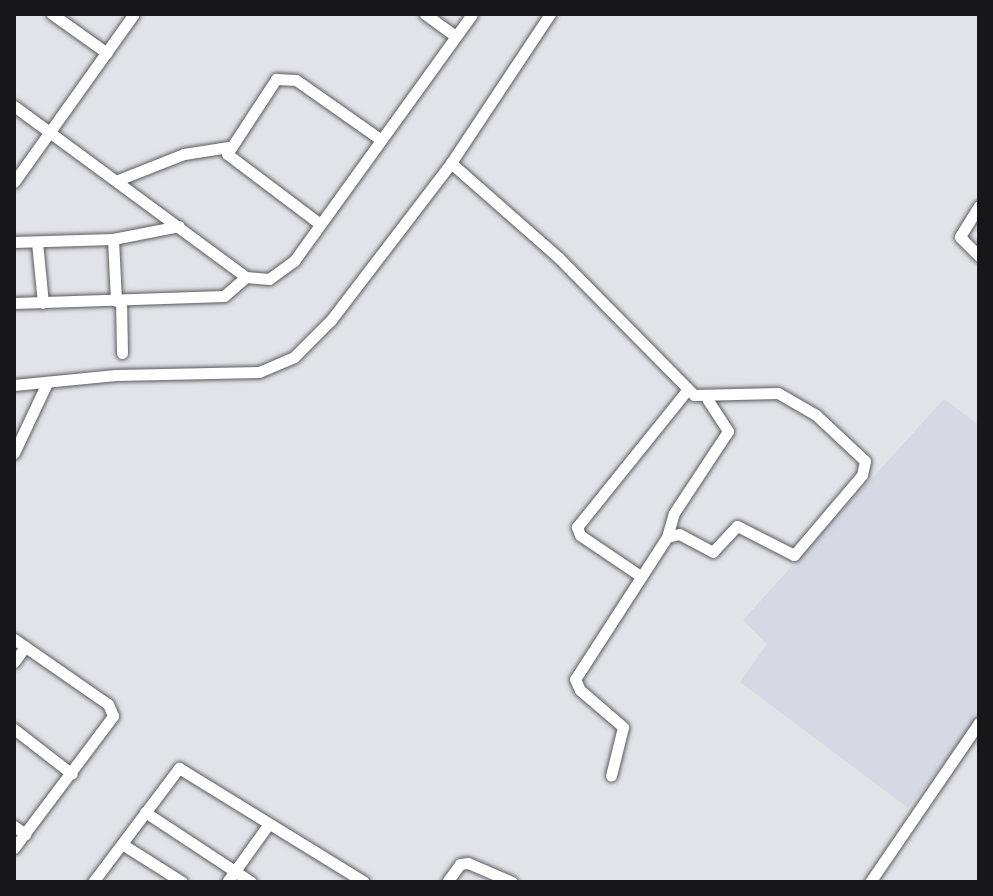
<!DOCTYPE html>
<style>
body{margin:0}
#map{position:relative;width:993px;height:896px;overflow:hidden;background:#e2e3e8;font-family:Quicksand,sans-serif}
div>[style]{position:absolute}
.built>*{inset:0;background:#d6d8e4}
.roads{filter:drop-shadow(0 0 2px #5a5a5e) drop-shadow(0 0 2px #5a5a5e)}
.minor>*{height:11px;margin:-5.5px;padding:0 5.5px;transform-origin:5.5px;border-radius:5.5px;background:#fff}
span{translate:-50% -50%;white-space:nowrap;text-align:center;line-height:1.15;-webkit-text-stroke:6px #f0f0f5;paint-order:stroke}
.frame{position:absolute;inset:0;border:16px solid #171719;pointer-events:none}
</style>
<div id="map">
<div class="built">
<div style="clip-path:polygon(944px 399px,979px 425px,979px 718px,908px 808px,740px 682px,767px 644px,743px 620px)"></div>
</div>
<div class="roads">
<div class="minor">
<div style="left:52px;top:14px;width:67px;rotate:35.3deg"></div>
<div style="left:425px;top:14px;width:37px;rotate:36deg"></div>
<div style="left:14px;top:106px;width:288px;rotate:36.4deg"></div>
<div style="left:246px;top:277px;width:23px;rotate:5deg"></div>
<div style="left:269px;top:279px;width:31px;rotate:-36deg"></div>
<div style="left:294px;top:261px;width:304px;rotate:-54.2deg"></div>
<div style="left:451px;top:163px;width:144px;rotate:41.3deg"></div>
<div style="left:559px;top:258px;width:192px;rotate:45.4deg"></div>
<div style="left:694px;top:395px;width:84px;rotate:-1.4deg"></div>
<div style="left:778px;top:393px;width:44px;rotate:30.1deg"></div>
<div style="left:816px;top:415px;width:67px;rotate:43.2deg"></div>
<div style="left:865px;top:461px;width:14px;rotate:102deg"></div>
<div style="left:862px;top:475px;width:105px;rotate:130.4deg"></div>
<div style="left:794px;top:555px;width:64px;rotate:-153deg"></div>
<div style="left:737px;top:526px;width:35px;rotate:133deg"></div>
<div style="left:713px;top:552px;width:38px;rotate:-152deg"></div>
<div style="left:679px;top:534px;width:12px;rotate:166deg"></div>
<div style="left:667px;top:537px;width:169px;rotate:122.9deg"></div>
<div style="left:575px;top:679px;width:12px;rotate:66deg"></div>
<div style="left:580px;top:690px;width:57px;rotate:40.7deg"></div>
<div style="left:623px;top:727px;width:50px;rotate:103.8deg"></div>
<div style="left:118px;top:180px;width:71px;rotate:-21.5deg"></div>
<div style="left:184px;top:154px;width:45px;rotate:-9deg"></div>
<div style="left:14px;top:182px;width:206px;rotate:-54.5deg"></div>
<div style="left:979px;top:206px;width:36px;rotate:122deg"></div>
<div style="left:960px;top:237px;width:27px;rotate:45deg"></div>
<div style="left:320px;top:224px;width:116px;rotate:-143deg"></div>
<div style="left:227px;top:154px;width:90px;rotate:-56.8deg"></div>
<div style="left:276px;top:79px;width:20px;rotate:3deg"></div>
<div style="left:296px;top:80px;width:103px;rotate:35.1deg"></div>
<div style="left:113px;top:239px;width:62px;rotate:87.2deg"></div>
<div style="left:14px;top:242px;width:99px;rotate:-1.7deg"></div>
<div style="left:113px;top:239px;width:67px;rotate:-11.1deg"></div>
<div style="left:37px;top:242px;width:61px;rotate:84.4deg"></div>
<div style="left:121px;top:300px;width:53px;rotate:88.9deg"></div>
<div style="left:14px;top:303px;width:210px;rotate:-1.9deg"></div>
<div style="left:224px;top:296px;width:29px;rotate:-41deg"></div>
<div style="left:14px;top:385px;width:102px;rotate:-5.6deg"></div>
<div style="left:116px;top:375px;width:143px;rotate:-1.2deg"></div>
<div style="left:259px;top:372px;width:38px;rotate:-23deg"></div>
<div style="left:294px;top:357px;width:52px;rotate:-45deg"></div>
<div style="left:331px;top:320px;width:198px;rotate:-52.6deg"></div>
<div style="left:451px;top:163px;width:179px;rotate:-56.4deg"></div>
<div style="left:14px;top:453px;width:77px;rotate:-64.8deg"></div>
<div style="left:667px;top:537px;width:25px;rotate:-74deg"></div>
<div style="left:674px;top:513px;width:98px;rotate:-56.6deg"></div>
<div style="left:728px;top:431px;width:38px;rotate:-123deg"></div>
<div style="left:639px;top:575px;width:71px;rotate:-145.9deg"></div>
<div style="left:580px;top:535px;width:9px;rotate:-111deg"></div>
<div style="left:577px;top:527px;width:176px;rotate:-51.2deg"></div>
<div style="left:14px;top:639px;width:114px;rotate:34.7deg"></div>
<div style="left:108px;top:704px;width:13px;rotate:67deg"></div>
<div style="left:113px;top:716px;width:165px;rotate:126.9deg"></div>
<div style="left:14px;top:662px;width:19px;rotate:-54deg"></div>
<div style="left:14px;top:729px;width:73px;rotate:37.8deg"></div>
<div style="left:145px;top:812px;width:127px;rotate:33.4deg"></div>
<div style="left:14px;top:826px;width:14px;rotate:36deg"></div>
<div style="left:122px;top:844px;width:71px;rotate:32.3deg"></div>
<div style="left:93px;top:882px;width:143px;rotate:-53deg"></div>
<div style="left:179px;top:768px;width:217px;rotate:31.6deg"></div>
<div style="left:227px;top:882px;width:70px;rotate:-54.3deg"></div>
<div style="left:447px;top:882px;width:22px;rotate:-54deg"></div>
<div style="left:460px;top:864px;width:8px;rotate:-7deg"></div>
<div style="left:468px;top:863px;width:48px;rotate:23.4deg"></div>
<div style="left:870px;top:882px;width:193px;rotate:-55.6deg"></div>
</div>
</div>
<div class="frame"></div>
</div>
